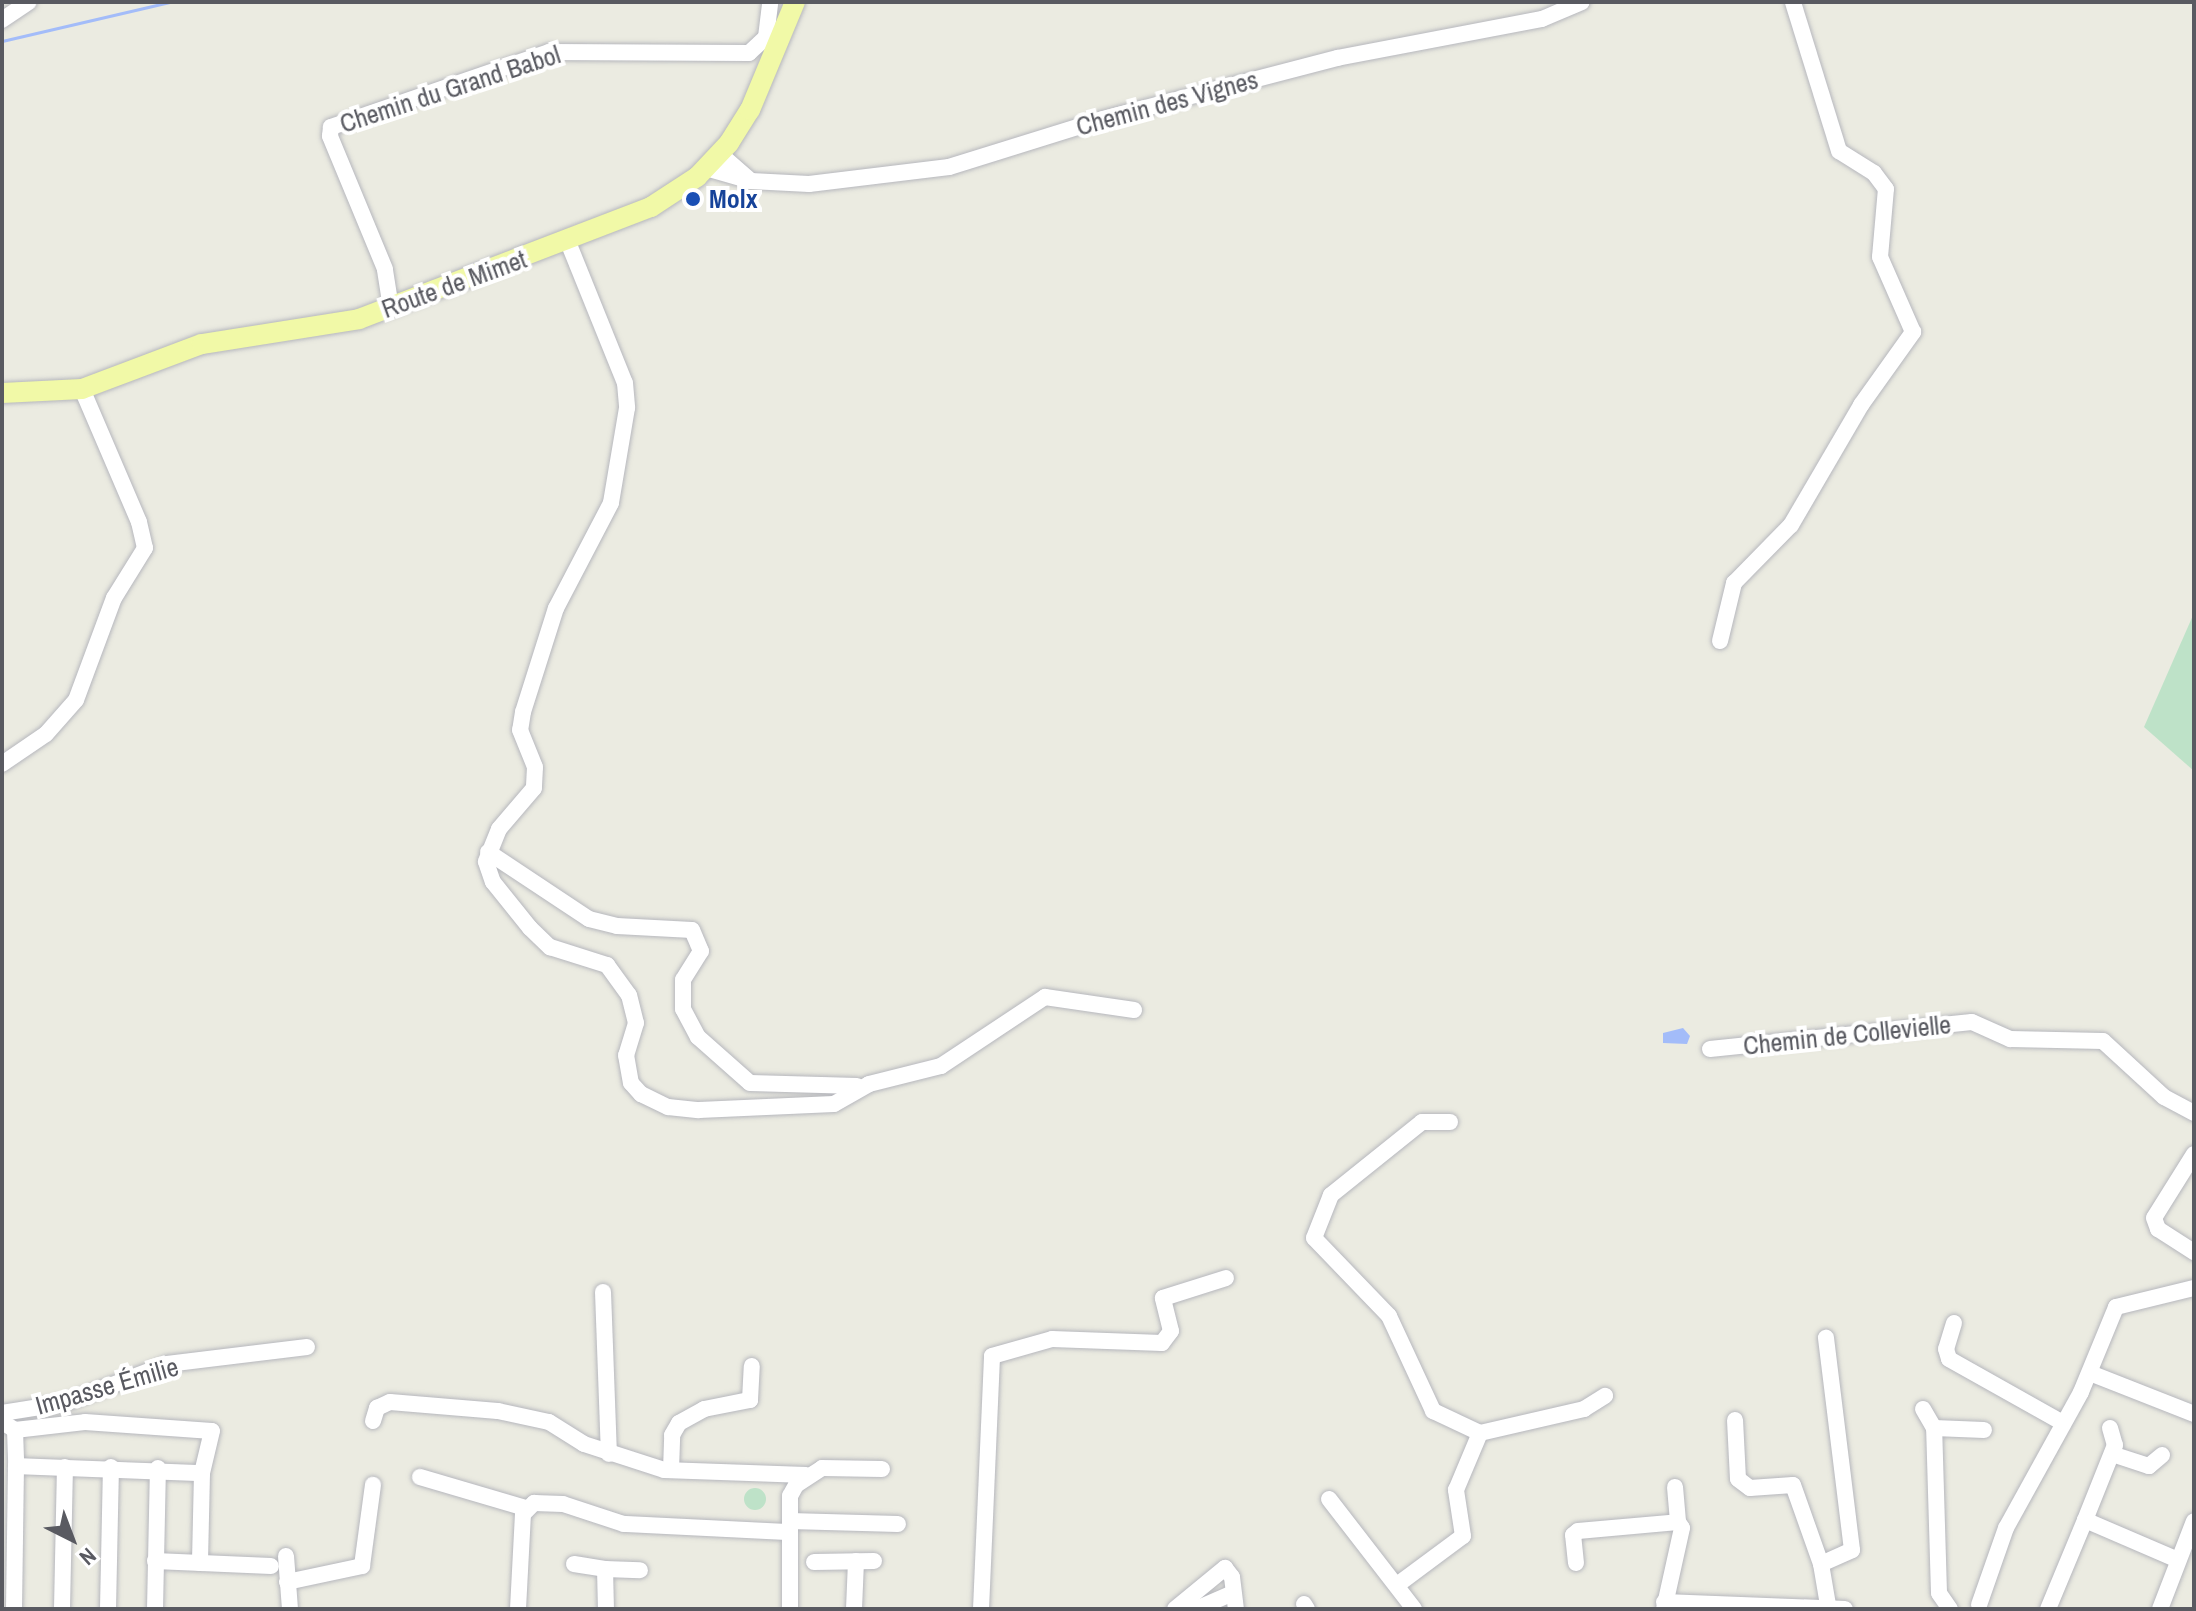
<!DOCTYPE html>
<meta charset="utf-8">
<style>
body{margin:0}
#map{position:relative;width:2196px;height:1611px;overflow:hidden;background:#ebebe1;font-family:"Archivo Narrow",sans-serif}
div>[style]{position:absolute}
.green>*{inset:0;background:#bee2c8}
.round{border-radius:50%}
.water>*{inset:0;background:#a3bcf9}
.stream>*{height:3px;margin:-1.5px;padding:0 1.5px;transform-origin:1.5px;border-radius:1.5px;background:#a3bcf9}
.roads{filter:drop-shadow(0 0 2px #b6b7bd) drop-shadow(0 0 2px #b6b7bd)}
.minor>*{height:16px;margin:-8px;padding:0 8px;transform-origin:8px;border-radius:8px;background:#fff}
.major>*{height:20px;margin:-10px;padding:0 10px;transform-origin:10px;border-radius:10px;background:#f1f9a7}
.dots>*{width:22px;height:22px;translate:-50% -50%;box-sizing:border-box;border:4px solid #fff;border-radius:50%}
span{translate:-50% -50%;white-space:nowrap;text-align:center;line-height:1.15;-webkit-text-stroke:8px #fff;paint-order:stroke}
.street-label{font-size:26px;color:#595a61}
.transit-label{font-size:26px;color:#164399;font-weight:700}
.left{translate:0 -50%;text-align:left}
.frame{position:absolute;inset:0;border:4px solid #595a61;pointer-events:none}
.north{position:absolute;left:32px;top:1499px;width:80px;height:80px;-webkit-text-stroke:6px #fff;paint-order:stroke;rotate:138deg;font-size:22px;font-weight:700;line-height:32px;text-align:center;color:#595a61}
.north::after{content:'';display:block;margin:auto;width:28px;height:36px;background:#595a61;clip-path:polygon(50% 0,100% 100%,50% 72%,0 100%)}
</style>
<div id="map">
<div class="green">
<div style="clip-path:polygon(2194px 613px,2194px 771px,2144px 727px)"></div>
<div class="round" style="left:744px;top:1488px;width:22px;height:22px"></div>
</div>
<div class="water">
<div style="clip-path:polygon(1683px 1028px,1690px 1036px,1687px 1044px,1663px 1043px,1663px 1033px)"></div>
</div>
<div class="stream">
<div style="left:2px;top:41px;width:172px;rotate:-13.1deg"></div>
</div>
<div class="roads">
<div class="minor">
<div style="left:2px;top:20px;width:32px;rotate:-34deg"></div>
<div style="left:706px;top:168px;width:47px;rotate:16.1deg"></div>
<div style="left:751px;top:181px;width:41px;rotate:-138.9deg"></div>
<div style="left:751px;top:181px;width:58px;rotate:3deg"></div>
<div style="left:809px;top:184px;width:141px;rotate:-6.9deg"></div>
<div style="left:949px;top:167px;width:161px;rotate:-17.3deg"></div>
<div style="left:1103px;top:119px;width:242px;rotate:-14.6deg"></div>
<div style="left:1337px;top:58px;width:209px;rotate:-10.8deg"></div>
<div style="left:1542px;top:19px;width:43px;rotate:-23deg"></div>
<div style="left:568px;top:242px;width:152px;rotate:68deg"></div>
<div style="left:625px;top:383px;width:25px;rotate:85deg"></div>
<div style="left:627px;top:408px;width:96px;rotate:99.6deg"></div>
<div style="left:611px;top:503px;width:119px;rotate:117.6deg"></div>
<div style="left:556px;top:608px;width:109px;rotate:107.6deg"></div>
<div style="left:523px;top:712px;width:18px;rotate:99deg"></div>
<div style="left:520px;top:730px;width:40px;rotate:68deg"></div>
<div style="left:535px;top:767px;width:21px;rotate:93deg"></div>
<div style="left:534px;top:788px;width:54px;rotate:130.5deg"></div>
<div style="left:499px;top:829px;width:35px;rotate:112deg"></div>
<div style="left:486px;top:862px;width:21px;rotate:71deg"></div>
<div style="left:493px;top:882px;width:59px;rotate:51.2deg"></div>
<div style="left:530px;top:928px;width:28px;rotate:44deg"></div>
<div style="left:550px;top:947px;width:60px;rotate:17.5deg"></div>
<div style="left:607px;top:965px;width:37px;rotate:54deg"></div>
<div style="left:629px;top:995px;width:29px;rotate:76deg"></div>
<div style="left:636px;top:1023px;width:34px;rotate:107deg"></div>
<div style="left:626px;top:1055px;width:28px;rotate:80deg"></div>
<div style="left:631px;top:1083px;width:15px;rotate:48deg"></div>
<div style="left:641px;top:1094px;width:30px;rotate:26deg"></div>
<div style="left:668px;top:1107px;width:31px;rotate:6deg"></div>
<div style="left:699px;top:1110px;width:135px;rotate:-2.5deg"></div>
<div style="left:834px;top:1104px;width:40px;rotate:-29.7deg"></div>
<div style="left:869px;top:1084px;width:74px;rotate:-14deg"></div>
<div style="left:941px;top:1066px;width:125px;rotate:-33.6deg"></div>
<div style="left:1045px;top:997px;width:90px;rotate:8.3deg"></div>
<div style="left:391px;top:308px;width:39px;rotate:-99deg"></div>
<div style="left:385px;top:269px;width:144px;rotate:-112.5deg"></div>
<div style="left:330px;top:136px;width:9px;rotate:-84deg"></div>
<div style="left:331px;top:127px;width:231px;rotate:-19deg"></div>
<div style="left:549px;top:52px;width:200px;rotate:0.3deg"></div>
<div style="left:749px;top:53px;width:23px;rotate:-43deg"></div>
<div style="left:766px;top:37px;width:35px;rotate:-83deg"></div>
<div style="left:1720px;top:641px;width:60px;rotate:-76.4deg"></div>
<div style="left:1734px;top:583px;width:81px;rotate:-45.5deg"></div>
<div style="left:1791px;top:525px;width:139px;rotate:-59.7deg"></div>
<div style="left:1861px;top:405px;width:90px;rotate:-54.5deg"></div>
<div style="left:1913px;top:332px;width:82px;rotate:-113.7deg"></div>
<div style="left:1880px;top:257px;width:68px;rotate:-85deg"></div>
<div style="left:1886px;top:189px;width:20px;rotate:-127deg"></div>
<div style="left:1874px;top:173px;width:41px;rotate:-147.8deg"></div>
<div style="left:1839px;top:151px;width:156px;rotate:-107.2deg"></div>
<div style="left:2px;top:764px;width:53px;rotate:-34.3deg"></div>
<div style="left:46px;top:734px;width:45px;rotate:-48.6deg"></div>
<div style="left:76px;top:700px;width:109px;rotate:-69.6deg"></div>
<div style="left:114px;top:598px;width:59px;rotate:-58.2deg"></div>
<div style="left:145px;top:548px;width:27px;rotate:-103deg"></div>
<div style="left:139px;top:522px;width:145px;rotate:-113.2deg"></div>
<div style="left:488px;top:852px;width:121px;rotate:33.6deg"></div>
<div style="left:589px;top:919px;width:29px;rotate:14deg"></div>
<div style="left:617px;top:926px;width:75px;rotate:3.1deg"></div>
<div style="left:692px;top:930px;width:23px;rotate:67deg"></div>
<div style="left:701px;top:951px;width:34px;rotate:122deg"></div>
<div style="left:683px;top:980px;width:29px;rotate:90deg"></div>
<div style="left:683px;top:1009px;width:32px;rotate:62deg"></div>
<div style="left:698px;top:1037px;width:69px;rotate:41.5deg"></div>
<div style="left:750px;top:1083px;width:107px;rotate:1.6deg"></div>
<div style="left:1710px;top:1049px;width:263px;rotate:-5.9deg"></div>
<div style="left:1972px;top:1022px;width:42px;rotate:24.1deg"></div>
<div style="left:2010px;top:1039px;width:93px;rotate:1.2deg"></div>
<div style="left:2103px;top:1041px;width:83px;rotate:42.6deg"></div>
<div style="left:2164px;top:1097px;width:34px;rotate:28deg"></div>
<div style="left:1450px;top:1122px;width:28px;rotate:180deg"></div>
<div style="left:1422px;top:1122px;width:117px;rotate:141.3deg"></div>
<div style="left:1331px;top:1195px;width:46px;rotate:111.6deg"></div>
<div style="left:1314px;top:1238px;width:108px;rotate:46.1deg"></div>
<div style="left:1389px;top:1316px;width:105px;rotate:65.1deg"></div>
<div style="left:1433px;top:1411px;width:52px;rotate:25.1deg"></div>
<div style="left:2194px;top:1154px;width:75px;rotate:122deg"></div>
<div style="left:2154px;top:1218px;width:12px;rotate:70deg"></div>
<div style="left:2158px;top:1229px;width:43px;rotate:32.6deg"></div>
<div style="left:603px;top:1292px;width:162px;rotate:87.9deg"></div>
<div style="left:1954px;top:1323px;width:27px;rotate:107deg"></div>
<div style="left:1946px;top:1349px;width:10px;rotate:73deg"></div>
<div style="left:1949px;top:1359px;width:131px;rotate:29.3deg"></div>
<div style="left:2090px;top:1373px;width:112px;rotate:21.5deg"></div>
<div style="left:1923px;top:1409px;width:22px;rotate:60deg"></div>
<div style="left:2px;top:1413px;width:64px;rotate:-9deg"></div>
<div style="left:65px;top:1403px;width:109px;rotate:-20.9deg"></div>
<div style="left:167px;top:1364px;width:141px;rotate:-6.9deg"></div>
<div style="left:1735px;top:1420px;width:59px;rotate:87.1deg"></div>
<div style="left:1738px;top:1479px;width:15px;rotate:37deg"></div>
<div style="left:1750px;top:1488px;width:43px;rotate:-4deg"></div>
<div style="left:1793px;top:1485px;width:84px;rotate:70.5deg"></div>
<div style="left:1821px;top:1564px;width:42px;rotate:80.3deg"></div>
<div style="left:373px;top:1421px;width:14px;rotate:-73deg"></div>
<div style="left:377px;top:1408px;width:14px;rotate:-25deg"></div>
<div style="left:390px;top:1402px;width:108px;rotate:4.8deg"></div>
<div style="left:498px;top:1411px;width:52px;rotate:12.2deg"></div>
<div style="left:549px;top:1422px;width:41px;rotate:32.2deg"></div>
<div style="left:584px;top:1444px;width:84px;rotate:18deg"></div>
<div style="left:664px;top:1470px;width:142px;rotate:2deg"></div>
<div style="left:7px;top:1425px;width:9px;rotate:32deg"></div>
<div style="left:15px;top:1430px;width:36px;rotate:88deg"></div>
<div style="left:2110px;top:1428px;width:18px;rotate:74deg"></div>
<div style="left:2115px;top:1445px;width:81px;rotate:111.8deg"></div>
<div style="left:2085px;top:1520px;width:101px;rotate:23.3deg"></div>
<div style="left:15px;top:1430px;width:70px;rotate:-6.5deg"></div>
<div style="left:85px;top:1422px;width:127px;rotate:4.1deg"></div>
<div style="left:212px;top:1431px;width:43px;rotate:103.4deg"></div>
<div style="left:202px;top:1473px;width:90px;rotate:91.3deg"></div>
<div style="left:2112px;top:1454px;width:39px;rotate:18deg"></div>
<div style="left:2149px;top:1466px;width:17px;rotate:-40deg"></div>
<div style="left:671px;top:1470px;width:35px;rotate:-88deg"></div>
<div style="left:672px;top:1435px;width:14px;rotate:-60deg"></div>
<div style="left:679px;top:1423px;width:29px;rotate:-29deg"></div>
<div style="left:704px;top:1409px;width:47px;rotate:-11.1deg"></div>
<div style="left:750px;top:1400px;width:34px;rotate:-87deg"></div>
<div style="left:420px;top:1477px;width:109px;rotate:16.4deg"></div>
<div style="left:1675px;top:1487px;width:35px;rotate:85deg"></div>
<div style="left:1329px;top:1499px;width:139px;rotate:52.3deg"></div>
<div style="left:790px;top:1521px;width:108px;rotate:1.6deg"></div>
<div style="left:286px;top:1556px;width:53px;rotate:85.7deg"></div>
<div style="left:155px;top:1561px;width:116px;rotate:2.5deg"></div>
<div style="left:814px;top:1562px;width:60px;rotate:-1deg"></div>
<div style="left:1576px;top:1563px;width:28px;rotate:-96deg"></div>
<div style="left:1573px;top:1535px;width:6px;rotate:-39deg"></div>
<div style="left:1578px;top:1531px;width:100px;rotate:-5.1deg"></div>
<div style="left:1678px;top:1522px;width:7px;rotate:56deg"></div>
<div style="left:1682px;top:1528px;width:83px;rotate:102.5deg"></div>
<div style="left:574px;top:1564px;width:31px;rotate:9deg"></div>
<div style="left:605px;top:1569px;width:40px;rotate:88.6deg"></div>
<div style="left:1821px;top:1564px;width:34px;rotate:-24deg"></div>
<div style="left:1852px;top:1550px;width:214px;rotate:-97deg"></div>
<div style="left:605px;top:1569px;width:35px;rotate:2deg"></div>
<div style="left:287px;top:1582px;width:77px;rotate:-12deg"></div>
<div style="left:362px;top:1566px;width:82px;rotate:-82.3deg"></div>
<div style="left:1397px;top:1585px;width:82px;rotate:-36.6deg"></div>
<div style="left:1463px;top:1536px;width:47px;rotate:-98.7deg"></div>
<div style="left:1456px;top:1490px;width:62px;rotate:-67.2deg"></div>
<div style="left:1480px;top:1433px;width:107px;rotate:-13deg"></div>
<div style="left:1584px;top:1409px;width:25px;rotate:-32deg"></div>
<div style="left:1664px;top:1602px;width:181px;rotate:2.2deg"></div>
<div style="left:1304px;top:1604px;width:6px;rotate:59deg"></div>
<div style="left:1979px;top:1605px;width:82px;rotate:-70.7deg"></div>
<div style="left:2006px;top:1528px;width:155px;rotate:-61.1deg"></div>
<div style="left:2081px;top:1392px;width:92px;rotate:-67.6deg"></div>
<div style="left:2116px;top:1307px;width:80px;rotate:-13.7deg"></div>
<div style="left:14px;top:1609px;width:143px;rotate:-89.2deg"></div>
<div style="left:16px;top:1466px;width:186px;rotate:2.2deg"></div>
<div style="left:62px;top:1609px;width:142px;rotate:-88.8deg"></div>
<div style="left:108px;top:1609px;width:142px;rotate:-88.8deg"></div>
<div style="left:155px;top:1609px;width:141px;rotate:-88.8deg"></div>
<div style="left:518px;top:1609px;width:95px;rotate:-87deg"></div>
<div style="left:523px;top:1514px;width:16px;rotate:-45deg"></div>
<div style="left:534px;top:1503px;width:29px;rotate:2deg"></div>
<div style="left:563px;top:1504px;width:64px;rotate:18.2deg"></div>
<div style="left:624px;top:1524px;width:165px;rotate:2.8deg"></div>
<div style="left:790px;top:1609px;width:113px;rotate:-90deg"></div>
<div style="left:790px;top:1496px;width:13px;rotate:-61deg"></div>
<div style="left:796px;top:1485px;width:31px;rotate:-33deg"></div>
<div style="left:822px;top:1468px;width:60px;rotate:1deg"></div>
<div style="left:854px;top:1609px;width:48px;rotate:-87.6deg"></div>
<div style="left:981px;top:1609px;width:253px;rotate:-87.5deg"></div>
<div style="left:992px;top:1356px;width:62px;rotate:-15.8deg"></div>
<div style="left:1052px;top:1339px;width:110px;rotate:2.1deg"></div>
<div style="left:1162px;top:1343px;width:15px;rotate:-53deg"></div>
<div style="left:1171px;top:1331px;width:34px;rotate:-104deg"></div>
<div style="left:1163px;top:1298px;width:66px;rotate:-17.6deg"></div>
<div style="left:1175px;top:1609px;width:65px;rotate:-39.4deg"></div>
<div style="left:1225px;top:1568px;width:11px;rotate:52deg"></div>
<div style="left:1232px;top:1577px;width:32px;rotate:83deg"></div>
<div style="left:1196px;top:1609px;width:40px;rotate:-23.4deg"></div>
<div style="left:1950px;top:1609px;width:19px;rotate:-125deg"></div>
<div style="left:1939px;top:1593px;width:165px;rotate:-91.7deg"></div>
<div style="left:1934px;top:1428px;width:50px;rotate:2.3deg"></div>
<div style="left:2048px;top:1609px;width:96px;rotate:-67.4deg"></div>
<div style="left:2160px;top:1609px;width:94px;rotate:-68.9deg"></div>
</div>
<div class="major">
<div style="left:2px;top:393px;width:80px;rotate:-2.9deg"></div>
<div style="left:82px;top:389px;width:128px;rotate:-20.6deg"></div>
<div style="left:202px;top:344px;width:159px;rotate:-9deg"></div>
<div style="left:359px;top:319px;width:313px;rotate:-21deg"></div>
<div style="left:651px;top:207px;width:55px;rotate:-33.1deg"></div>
<div style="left:697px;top:177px;width:47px;rotate:-46.7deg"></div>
<div style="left:729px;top:143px;width:39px;rotate:-58deg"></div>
<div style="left:750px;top:110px;width:117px;rotate:-67.4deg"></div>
</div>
</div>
<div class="dots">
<div style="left:693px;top:199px;background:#1a4fb4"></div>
</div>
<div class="street-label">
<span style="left:450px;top:89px;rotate:-18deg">Chemin du Grand Babol</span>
<span style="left:1167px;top:103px;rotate:-15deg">Chemin des Vignes</span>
<span style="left:454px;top:284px;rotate:-20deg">Route de Mimet</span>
<span style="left:1847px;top:1035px;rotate:-6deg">Chemin de Collevielle</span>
<span style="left:107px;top:1386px;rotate:-16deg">Impasse Émilie</span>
</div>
<div class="transit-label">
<span class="left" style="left:709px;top:199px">Molx</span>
</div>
<div class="frame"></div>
<div class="north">N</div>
</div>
